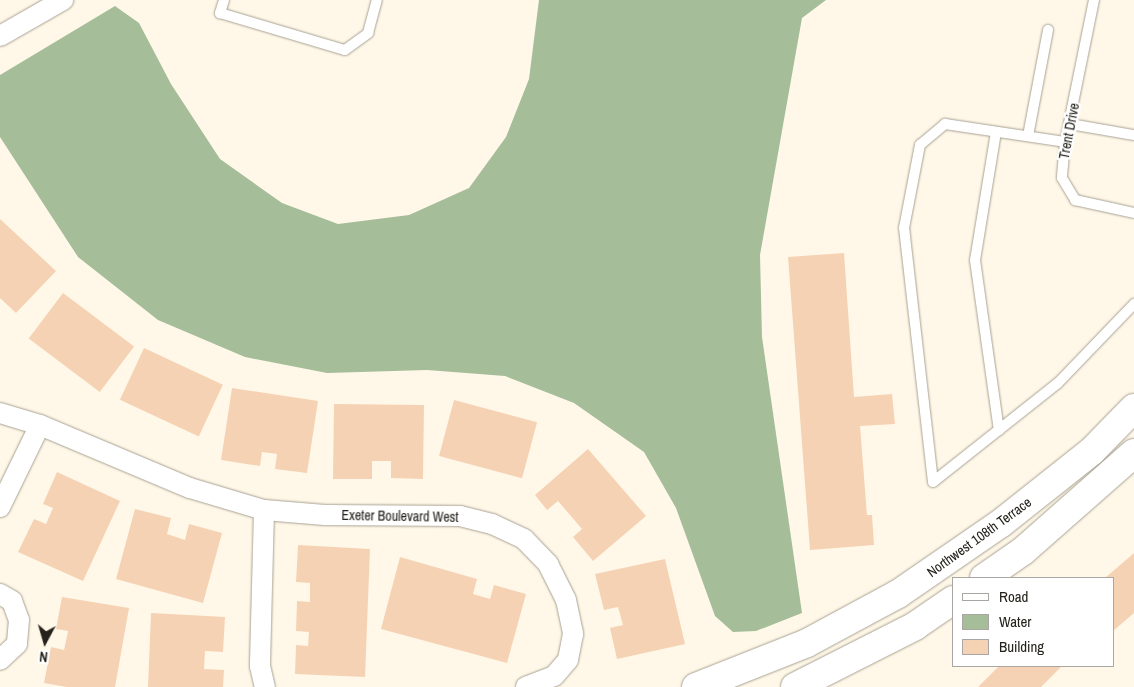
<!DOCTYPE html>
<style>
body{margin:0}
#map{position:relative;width:1134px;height:687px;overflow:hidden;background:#fff8e8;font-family:"Archivo Narrow",sans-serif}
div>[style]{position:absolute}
.water>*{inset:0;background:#a5bd99}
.building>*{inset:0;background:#f6d2b4;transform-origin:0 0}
.roads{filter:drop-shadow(0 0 1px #a9a294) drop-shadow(0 0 1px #a9a294)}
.lane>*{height:10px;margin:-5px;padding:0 5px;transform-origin:5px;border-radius:5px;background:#fff}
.street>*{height:20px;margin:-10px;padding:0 10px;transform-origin:10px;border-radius:10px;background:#fff}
.secondary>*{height:28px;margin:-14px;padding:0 14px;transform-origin:14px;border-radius:14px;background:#fff}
span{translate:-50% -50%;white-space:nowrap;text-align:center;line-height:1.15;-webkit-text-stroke:4.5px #fff;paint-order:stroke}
.street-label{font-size:14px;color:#25221c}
.legend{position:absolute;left:952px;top:577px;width:162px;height:90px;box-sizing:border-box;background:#fff;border:1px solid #a8a7a4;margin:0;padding:6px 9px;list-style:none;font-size:15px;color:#25221c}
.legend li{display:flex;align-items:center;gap:10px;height:25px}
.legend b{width:25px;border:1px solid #a8a7a4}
.north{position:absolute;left:20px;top:617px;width:50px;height:50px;-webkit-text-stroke:4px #fff;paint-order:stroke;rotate:186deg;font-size:14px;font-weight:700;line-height:20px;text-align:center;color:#25221c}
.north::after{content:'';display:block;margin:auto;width:18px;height:22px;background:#25221c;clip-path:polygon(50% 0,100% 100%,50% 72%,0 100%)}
</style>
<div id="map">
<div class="water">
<div style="clip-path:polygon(539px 0,826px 0,802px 18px,760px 255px,762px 337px,802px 613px,756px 631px,733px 632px,715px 616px,676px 508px,644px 452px,574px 403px,505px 376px,427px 370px,327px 373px,245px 357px,158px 320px,78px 257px,0 137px,0 75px,115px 6px,139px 23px,171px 84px,220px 159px,282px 203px,338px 224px,409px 215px,469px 188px,506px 137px,529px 79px)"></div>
</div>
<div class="building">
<div style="clip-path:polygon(0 219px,56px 271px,16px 313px,0 298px)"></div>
<div style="clip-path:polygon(844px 253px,854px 397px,892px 394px,895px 424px,860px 426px,867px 515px,872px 515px,874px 545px,810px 550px,788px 257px)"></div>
<div style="left:63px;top:293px;width:89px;height:57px;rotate:37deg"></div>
<div style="left:144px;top:348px;width:87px;height:57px;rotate:25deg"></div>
<div style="clip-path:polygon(232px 388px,318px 401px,307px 473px,275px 469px,277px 454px,262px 452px,260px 466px,221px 460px)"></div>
<div style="left:454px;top:400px;width:86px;height:58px;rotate:15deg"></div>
<div style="clip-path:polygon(334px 404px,424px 405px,423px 479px,391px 478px,391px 461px,372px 461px,372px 479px,333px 479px)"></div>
<div style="clip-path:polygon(588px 449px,646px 516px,593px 561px,573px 537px,582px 529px,558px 501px,547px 510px,535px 495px)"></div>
<div style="clip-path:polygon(57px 472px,120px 501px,83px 581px,18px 552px,34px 519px,46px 524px,53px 508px,43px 504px)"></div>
<div style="clip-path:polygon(135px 509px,171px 518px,167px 534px,185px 540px,189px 524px,222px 533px,203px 603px,116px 579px)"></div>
<div style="clip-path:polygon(298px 545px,370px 549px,365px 677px,295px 674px,296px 645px,308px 646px,309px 632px,296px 631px,297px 601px,310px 602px,310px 583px,296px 582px)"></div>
<div style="clip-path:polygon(1134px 553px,1134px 613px,1113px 631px,1113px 578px,1105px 578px)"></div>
<div style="clip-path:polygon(400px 557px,477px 579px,473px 594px,490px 599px,494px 585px,526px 594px,507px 663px,381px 629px)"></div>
<div style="clip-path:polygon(665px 559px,685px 644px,617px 659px,610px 628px,623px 625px,618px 607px,604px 610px,595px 574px)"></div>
<div style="clip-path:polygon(62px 597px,129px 608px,115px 687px,67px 687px,44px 683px,51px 647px,64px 650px,68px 631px,56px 629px)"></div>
<div style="clip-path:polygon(151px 613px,225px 617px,223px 652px,205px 651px,204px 669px,224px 670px,223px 687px,148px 687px)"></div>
<div style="clip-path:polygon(999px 666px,1062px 666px,1041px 687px,978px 687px)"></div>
</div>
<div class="roads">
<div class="lane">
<div style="left:224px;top:0;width:14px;rotate:107deg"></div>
<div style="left:220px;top:13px;width:130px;rotate:16.5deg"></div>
<div style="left:345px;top:50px;width:29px;rotate:-36deg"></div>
<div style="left:368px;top:33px;width:34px;rotate:-75deg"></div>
<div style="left:1094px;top:0;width:145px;rotate:101.5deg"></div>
<div style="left:1065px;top:142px;width:36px;rotate:95deg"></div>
<div style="left:1062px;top:178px;width:26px;rotate:59deg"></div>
<div style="left:1075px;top:200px;width:60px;rotate:12.4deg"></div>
<div style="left:1070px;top:124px;width:65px;rotate:9.8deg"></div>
<div style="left:996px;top:132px;width:130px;rotate:99.3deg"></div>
<div style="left:975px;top:260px;width:172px;rotate:82deg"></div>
<div style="left:1028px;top:136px;width:108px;rotate:-79.3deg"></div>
<div style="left:933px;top:482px;width:256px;rotate:-96.5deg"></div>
<div style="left:904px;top:228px;width:85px;rotate:-79.1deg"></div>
<div style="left:920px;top:145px;width:33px;rotate:-40deg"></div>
<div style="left:945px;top:124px;width:121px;rotate:8.5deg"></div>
<div style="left:933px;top:482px;width:159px;rotate:-38.4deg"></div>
<div style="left:1058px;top:383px;width:110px;rotate:-46.1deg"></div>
</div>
<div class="street">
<div style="left:0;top:36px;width:73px;rotate:-29.7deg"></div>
<div style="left:0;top:413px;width:42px;rotate:16.7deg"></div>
<div style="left:40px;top:425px;width:163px;rotate:22.8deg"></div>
<div style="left:190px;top:488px;width:77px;rotate:16.6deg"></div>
<div style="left:264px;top:510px;width:61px;rotate:4.7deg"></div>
<div style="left:325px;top:515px;width:135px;rotate:0.4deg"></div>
<div style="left:460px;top:516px;width:33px;rotate:14deg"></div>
<div style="left:492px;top:524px;width:35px;rotate:25deg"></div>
<div style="left:524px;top:539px;width:35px;rotate:46deg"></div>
<div style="left:548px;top:564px;width:40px;rotate:63.4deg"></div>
<div style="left:566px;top:600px;width:35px;rotate:78deg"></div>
<div style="left:573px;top:634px;width:26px;rotate:101deg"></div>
<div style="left:568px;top:660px;width:21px;rotate:131deg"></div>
<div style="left:554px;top:676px;width:30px;rotate:159deg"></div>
<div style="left:0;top:507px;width:91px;rotate:-64deg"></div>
<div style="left:264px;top:510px;width:156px;rotate:91.5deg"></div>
<div style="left:260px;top:666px;width:22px;rotate:77deg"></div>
<div style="left:0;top:594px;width:14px;rotate:30deg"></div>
<div style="left:12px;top:601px;width:20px;rotate:70deg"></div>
<div style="left:19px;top:620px;width:24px;rotate:95deg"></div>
<div style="left:17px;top:644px;width:23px;rotate:137deg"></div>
</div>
<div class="secondary">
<div style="left:984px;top:578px;width:47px;rotate:-34.7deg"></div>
<div style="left:1023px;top:551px;width:148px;rotate:-41.4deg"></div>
<div style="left:696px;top:687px;width:119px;rotate:-21.6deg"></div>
<div style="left:807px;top:643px;width:103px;rotate:-28.3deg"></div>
<div style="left:898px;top:594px;width:124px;rotate:-34.5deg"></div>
<div style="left:1000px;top:524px;width:117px;rotate:-38.4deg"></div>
<div style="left:1092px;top:451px;width:60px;rotate:-45.7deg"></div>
<div style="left:795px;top:687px;width:135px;rotate:-26.9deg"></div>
<div style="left:915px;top:626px;width:46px;rotate:-34.4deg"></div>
</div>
</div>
<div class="street-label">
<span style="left:1069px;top:131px;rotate:-79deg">Trent Drive</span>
<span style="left:400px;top:516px;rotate:1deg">Exeter Boulevard West</span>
<span style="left:979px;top:537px;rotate:-36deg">Northwest 108th Terrace</span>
</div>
<ul class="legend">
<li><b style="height:6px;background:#fff"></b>Road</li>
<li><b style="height:14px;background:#a5bd99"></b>Water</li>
<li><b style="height:14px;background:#f6d2b4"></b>Building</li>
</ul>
<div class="north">N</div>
</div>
